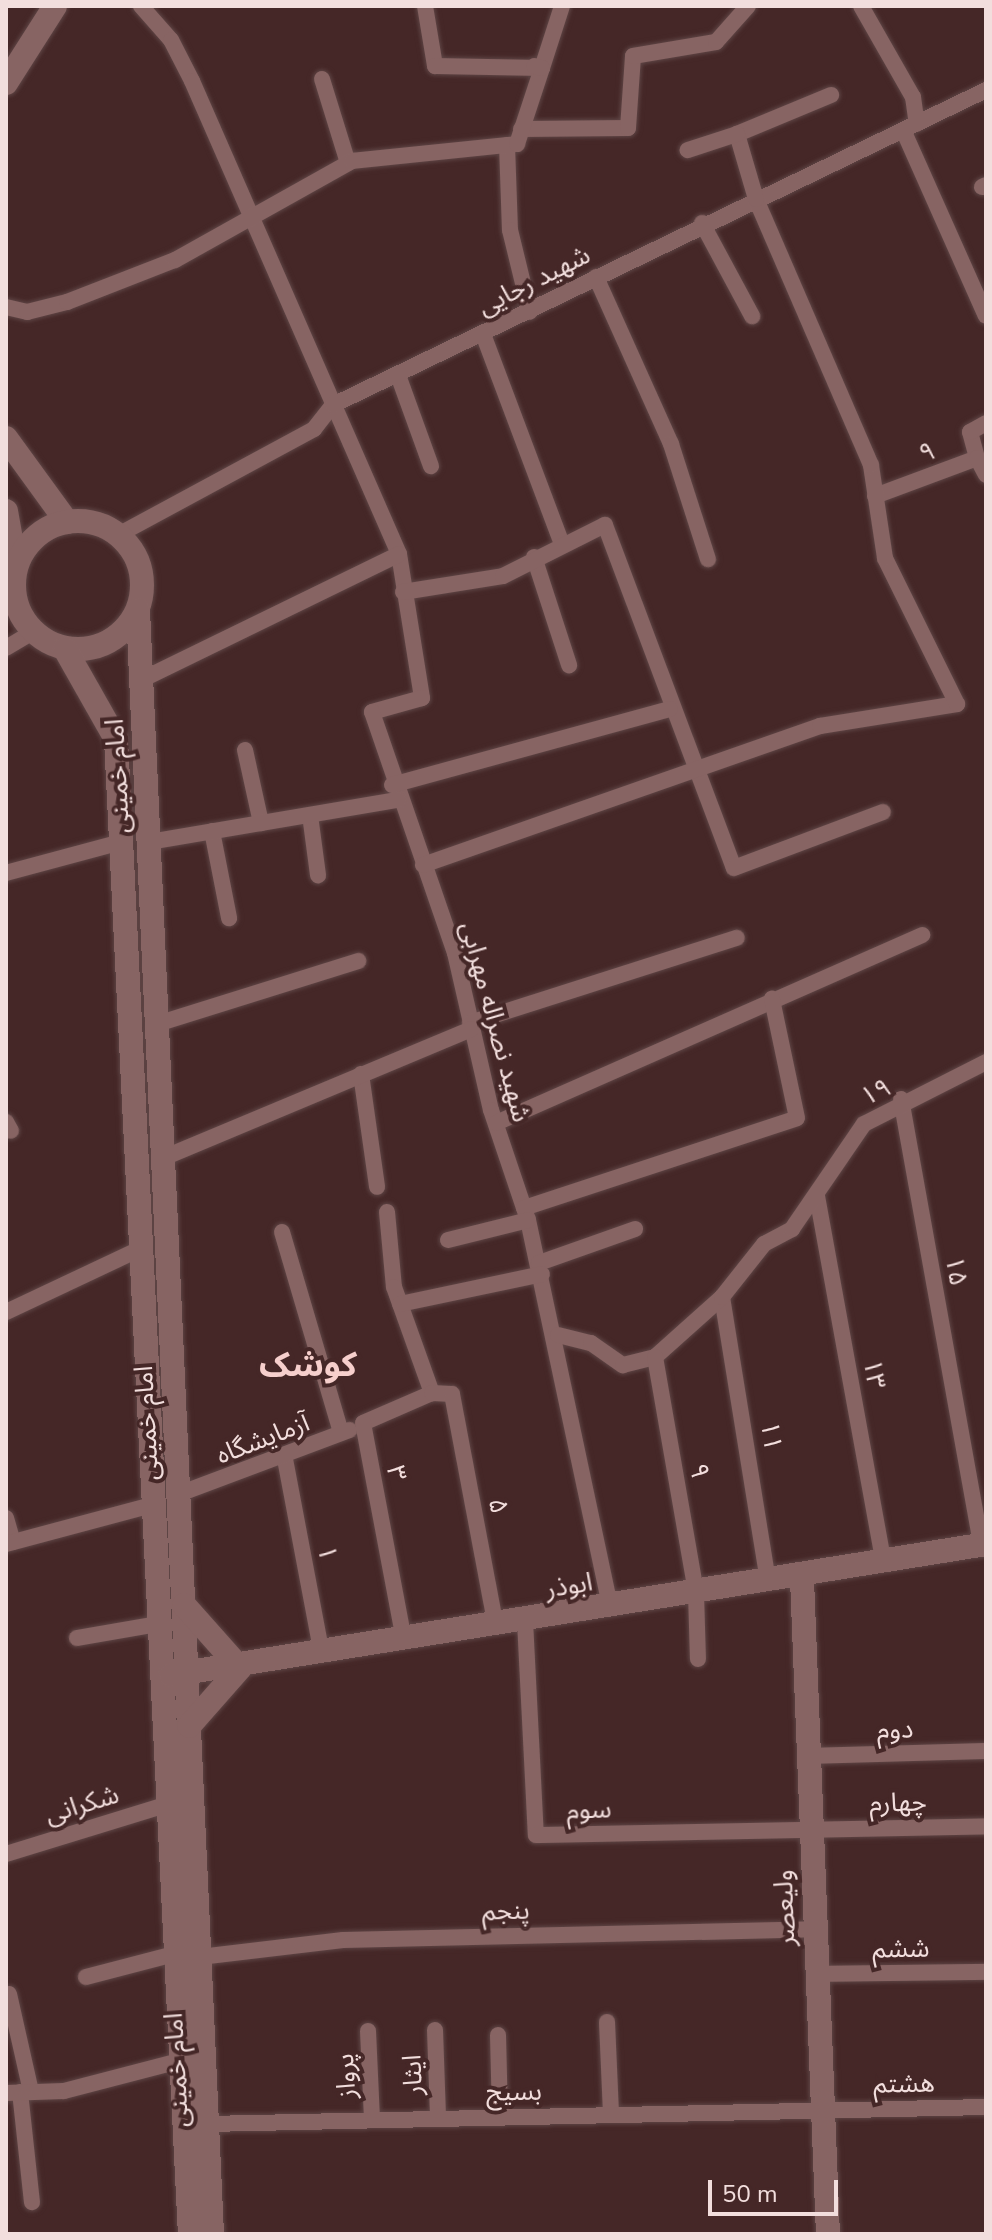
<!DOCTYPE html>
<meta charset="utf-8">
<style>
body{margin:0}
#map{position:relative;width:992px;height:2240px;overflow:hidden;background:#452727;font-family:"Nunito Sans","Noto Sans Arabic",sans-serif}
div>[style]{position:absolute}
.roads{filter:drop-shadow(0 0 2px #5e4545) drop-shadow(0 0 2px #5e4545)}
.street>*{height:16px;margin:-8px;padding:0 8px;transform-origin:8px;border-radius:8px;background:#876463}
.secondary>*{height:24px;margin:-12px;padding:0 12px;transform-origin:12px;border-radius:12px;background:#876463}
.secondary>.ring{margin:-12px;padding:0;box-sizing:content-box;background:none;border:24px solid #876463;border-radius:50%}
span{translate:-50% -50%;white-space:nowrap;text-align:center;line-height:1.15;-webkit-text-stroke:8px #452727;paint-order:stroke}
.street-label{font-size:26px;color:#f2dedd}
.district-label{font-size:34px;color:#f6cfcc;font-weight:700}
.frame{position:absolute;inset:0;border:8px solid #f2dedd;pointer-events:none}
.scale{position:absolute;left:708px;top:2180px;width:130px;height:36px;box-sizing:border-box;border:4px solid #f2dedd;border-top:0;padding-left:10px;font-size:24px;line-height:28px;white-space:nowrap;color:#f2dedd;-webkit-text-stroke:6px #452727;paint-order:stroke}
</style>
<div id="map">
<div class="roads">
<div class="street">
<div style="left:141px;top:6px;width:45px;rotate:48.6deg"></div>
<div style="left:171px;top:40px;width:46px;rotate:62.9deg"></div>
<div style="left:192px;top:81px;width:516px;rotate:66.36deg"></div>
<div style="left:399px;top:554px;width:146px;rotate:80.9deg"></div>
<div style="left:422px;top:698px;width:52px;rotate:164.4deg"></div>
<div style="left:372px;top:712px;width:255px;rotate:71deg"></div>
<div style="left:455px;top:953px;width:161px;rotate:77.1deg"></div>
<div style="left:491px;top:1110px;width:116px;rotate:71.4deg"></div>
<div style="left:528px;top:1220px;width:396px;rotate:78deg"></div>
<div style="left:425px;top:6px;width:61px;rotate:80.5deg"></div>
<div style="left:435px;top:66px;width:107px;rotate:1.1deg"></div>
<div style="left:542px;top:68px;width:65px;rotate:-72.1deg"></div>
<div style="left:861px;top:6px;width:105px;rotate:60.3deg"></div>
<div style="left:913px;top:97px;width:27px;rotate:82deg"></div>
<div style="left:322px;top:79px;width:88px;rotate:72.8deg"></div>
<div style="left:521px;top:129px;width:107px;rotate:-0.5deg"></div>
<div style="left:628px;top:128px;width:72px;rotate:-86deg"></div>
<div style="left:633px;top:56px;width:84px;rotate:-9.6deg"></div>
<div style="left:716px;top:42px;width:48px;rotate:-48.4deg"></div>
<div style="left:904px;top:132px;width:201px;rotate:66deg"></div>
<div style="left:737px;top:134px;width:102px;rotate:-22.5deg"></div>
<div style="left:507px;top:145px;width:85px;rotate:88deg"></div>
<div style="left:510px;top:230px;width:84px;rotate:76.3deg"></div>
<div style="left:982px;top:187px;width:4px;rotate:-27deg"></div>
<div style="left:702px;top:223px;width:106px;rotate:61.7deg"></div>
<div style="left:596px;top:277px;width:183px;rotate:65.8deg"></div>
<div style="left:671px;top:444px;width:121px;rotate:72.2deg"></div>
<div style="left:6px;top:307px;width:22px;rotate:13deg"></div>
<div style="left:27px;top:312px;width:41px;rotate:-14deg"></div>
<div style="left:67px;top:302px;width:116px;rotate:-21.3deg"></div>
<div style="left:175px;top:260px;width:203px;rotate:-29.2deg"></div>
<div style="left:352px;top:161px;width:166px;rotate:-5.9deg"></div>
<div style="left:517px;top:144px;width:80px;rotate:-71.8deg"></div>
<div style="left:542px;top:68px;width:8px;rotate:-166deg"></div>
<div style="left:483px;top:334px;width:224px;rotate:69.4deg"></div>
<div style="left:398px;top:375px;width:97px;rotate:70.1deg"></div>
<div style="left:977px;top:458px;width:27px;rotate:-105deg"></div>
<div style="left:970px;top:432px;width:18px;rotate:-29deg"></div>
<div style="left:875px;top:496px;width:109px;rotate:-20.4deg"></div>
<div style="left:977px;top:458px;width:19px;rotate:62deg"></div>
<div style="left:118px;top:535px;width:223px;rotate:-28.4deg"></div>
<div style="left:314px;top:429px;width:31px;rotate:-52deg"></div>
<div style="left:333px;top:405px;width:725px;rotate:-25.75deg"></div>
<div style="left:534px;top:557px;width:114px;rotate:72deg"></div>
<div style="left:403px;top:592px;width:101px;rotate:-9.1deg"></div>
<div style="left:503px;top:576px;width:114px;rotate:-26.6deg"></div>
<div style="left:605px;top:525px;width:366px;rotate:69.4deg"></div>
<div style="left:734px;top:868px;width:159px;rotate:-20.6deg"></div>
<div style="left:6px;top:648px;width:31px;rotate:-31deg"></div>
<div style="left:141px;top:680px;width:287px;rotate:-26deg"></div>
<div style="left:245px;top:750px;width:75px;rotate:77.6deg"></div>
<div style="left:392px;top:785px;width:288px;rotate:-15.3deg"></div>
<div style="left:310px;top:815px;width:61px;rotate:82.4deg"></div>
<div style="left:212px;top:831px;width:89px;rotate:78.9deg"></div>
<div style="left:149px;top:842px;width:253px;rotate:-9.6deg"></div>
<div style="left:423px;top:865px;width:421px;rotate:-19.3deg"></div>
<div style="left:820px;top:726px;width:139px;rotate:-9.1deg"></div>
<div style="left:957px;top:704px;width:163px;rotate:-116.3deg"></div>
<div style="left:885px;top:558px;width:94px;rotate:-98.6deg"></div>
<div style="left:871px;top:465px;width:290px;rotate:-113.4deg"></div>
<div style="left:756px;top:199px;width:68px;rotate:-106.3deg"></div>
<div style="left:737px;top:134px;width:52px;rotate:161.9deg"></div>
<div style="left:6px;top:873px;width:119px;rotate:-15.1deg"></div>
<div style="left:470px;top:1023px;width:280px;rotate:-17.7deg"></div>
<div style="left:157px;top:1024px;width:211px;rotate:-17.4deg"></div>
<div style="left:361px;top:1074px;width:114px;rotate:81.9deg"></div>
<div style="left:901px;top:1099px;width:453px;rotate:79.8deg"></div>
<div style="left:6px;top:1122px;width:10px;rotate:61deg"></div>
<div style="left:496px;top:1123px;width:466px;rotate:-23.8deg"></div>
<div style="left:163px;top:1158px;width:334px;rotate:-22.7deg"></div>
<div style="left:817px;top:1196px;width:370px;rotate:79.7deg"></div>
<div style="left:524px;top:1208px;width:287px;rotate:-18.2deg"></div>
<div style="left:797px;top:1118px;width:122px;rotate:-101.9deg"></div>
<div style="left:387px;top:1212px;width:75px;rotate:84.7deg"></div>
<div style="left:394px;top:1287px;width:113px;rotate:70.3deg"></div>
<div style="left:432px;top:1393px;width:75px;rotate:156.5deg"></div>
<div style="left:363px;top:1423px;width:222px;rotate:79.3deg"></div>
<div style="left:282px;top:1232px;width:209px;rotate:73.6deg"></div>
<div style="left:448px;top:1240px;width:82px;rotate:-14deg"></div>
<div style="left:539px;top:1263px;width:102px;rotate:-19.5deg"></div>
<div style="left:722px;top:1297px;width:289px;rotate:80.8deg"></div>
<div style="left:400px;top:1304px;width:145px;rotate:-11.9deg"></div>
<div style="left:6px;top:1312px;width:148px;rotate:-25.2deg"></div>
<div style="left:558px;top:1335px;width:34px;rotate:14deg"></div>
<div style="left:591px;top:1343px;width:39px;rotate:35deg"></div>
<div style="left:623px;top:1365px;width:33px;rotate:-14deg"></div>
<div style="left:655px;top:1357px;width:90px;rotate:-41.8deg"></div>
<div style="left:722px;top:1297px;width:68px;rotate:-51.6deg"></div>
<div style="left:764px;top:1244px;width:32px;rotate:-28deg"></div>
<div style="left:792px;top:1229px;width:127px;rotate:-55.6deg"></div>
<div style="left:864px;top:1124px;width:137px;rotate:-26.9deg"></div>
<div style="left:655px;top:1357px;width:240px;rotate:80.1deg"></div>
<div style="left:696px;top:1593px;width:66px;rotate:88.3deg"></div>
<div style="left:432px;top:1393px;width:20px;rotate:3deg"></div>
<div style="left:452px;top:1394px;width:236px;rotate:79.3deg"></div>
<div style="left:285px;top:1459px;width:199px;rotate:79.3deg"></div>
<div style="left:179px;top:1494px;width:182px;rotate:-20.6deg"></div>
<div style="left:6px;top:1518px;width:25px;rotate:74deg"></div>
<div style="left:6px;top:1544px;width:151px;rotate:-15deg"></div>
<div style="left:525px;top:1621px;width:214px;rotate:87.1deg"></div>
<div style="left:536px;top:1835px;width:450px;rotate:-1.1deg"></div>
<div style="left:77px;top:1638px;width:82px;rotate:-9.8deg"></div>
<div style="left:806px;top:1756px;width:180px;rotate:-1.6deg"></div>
<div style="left:6px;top:1854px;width:174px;rotate:-17.1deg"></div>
<div style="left:200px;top:1957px;width:144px;rotate:-6.8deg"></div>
<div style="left:343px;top:1940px;width:471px;rotate:-1.3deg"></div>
<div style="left:816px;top:1974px;width:170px;rotate:-0.7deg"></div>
<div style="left:86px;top:1977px;width:95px;rotate:-14.6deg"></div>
<div style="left:9px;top:1994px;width:100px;rotate:77.3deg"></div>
<div style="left:607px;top:2022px;width:92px;rotate:87.5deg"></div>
<div style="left:435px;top:2030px;width:88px;rotate:88deg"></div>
<div style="left:368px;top:2031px;width:89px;rotate:87.4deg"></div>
<div style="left:498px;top:2035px;width:82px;rotate:88.6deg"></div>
<div style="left:20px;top:2092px;width:111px;rotate:83.8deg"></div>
<div style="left:6px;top:2093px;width:58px;rotate:-2deg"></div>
<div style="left:64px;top:2091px;width:123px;rotate:-14.6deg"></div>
<div style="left:207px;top:2124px;width:779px;rotate:-1.25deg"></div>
</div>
<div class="secondary">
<div style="left:6px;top:83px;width:91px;rotate:-57.5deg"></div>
<div style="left:6px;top:438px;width:104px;rotate:54deg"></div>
<div style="left:6px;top:511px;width:57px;rotate:79.9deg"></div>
<div class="ring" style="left:14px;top:521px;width:104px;height:104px"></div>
<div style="left:138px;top:610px;width:1626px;rotate:87.39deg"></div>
<div style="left:65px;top:649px;width:103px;rotate:60.5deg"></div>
<div style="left:116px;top:739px;width:1497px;rotate:87.17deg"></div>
<div style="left:802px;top:1579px;width:656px;rotate:87.73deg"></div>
<div style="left:184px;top:1605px;width:84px;rotate:48.4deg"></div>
<div style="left:240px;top:1668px;width:77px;rotate:131.3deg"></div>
<div style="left:171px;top:1675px;width:825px;rotate:-9.13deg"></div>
</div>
</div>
<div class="street-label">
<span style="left:534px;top:281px;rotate:-27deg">شهید رجایی</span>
<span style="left:927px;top:452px;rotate:-21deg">۹</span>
<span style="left:118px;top:776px;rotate:-93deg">امام خمینی</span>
<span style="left:495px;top:1022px;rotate:75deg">شهید نصراله مهرابی</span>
<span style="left:876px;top:1092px;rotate:-28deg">۱۹</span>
<span style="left:956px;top:1271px;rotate:80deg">۱۵</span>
<span style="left:874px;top:1374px;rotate:80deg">۱۳</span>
<span style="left:147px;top:1423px;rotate:-93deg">امام خمینی</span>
<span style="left:771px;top:1436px;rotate:82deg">۱۱</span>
<span style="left:263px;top:1439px;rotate:-21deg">آزمایشگاه</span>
<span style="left:699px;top:1471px;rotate:80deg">۹</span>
<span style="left:396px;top:1473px;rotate:79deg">۳</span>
<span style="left:498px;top:1506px;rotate:79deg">۵</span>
<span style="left:327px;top:1553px;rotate:79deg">۱</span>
<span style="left:569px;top:1586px;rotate:-9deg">ابوذر</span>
<span style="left:895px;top:1730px;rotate:-2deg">دوم</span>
<span style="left:898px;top:1803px;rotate:-1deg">چهارم</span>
<span style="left:82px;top:1805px;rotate:-17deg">شکرانی</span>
<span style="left:589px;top:1810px;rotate:-2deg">سوم</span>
<span style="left:785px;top:1908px;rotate:-92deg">ولیعصر</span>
<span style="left:506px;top:1911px;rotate:-1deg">پنجم</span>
<span style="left:901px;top:1949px;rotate:-1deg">ششم</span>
<span style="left:177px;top:2070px;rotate:-93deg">امام خمینی</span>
<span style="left:413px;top:2075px;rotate:-92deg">ایثار</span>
<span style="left:346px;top:2076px;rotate:-93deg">پرواز</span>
<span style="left:904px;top:2084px;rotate:-1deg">هشتم</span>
<span style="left:514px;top:2092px;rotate:-1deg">بسیج</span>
</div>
<div class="district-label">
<span style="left:308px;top:1366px">کوشک</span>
</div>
<div class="frame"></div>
<div class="scale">50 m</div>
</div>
